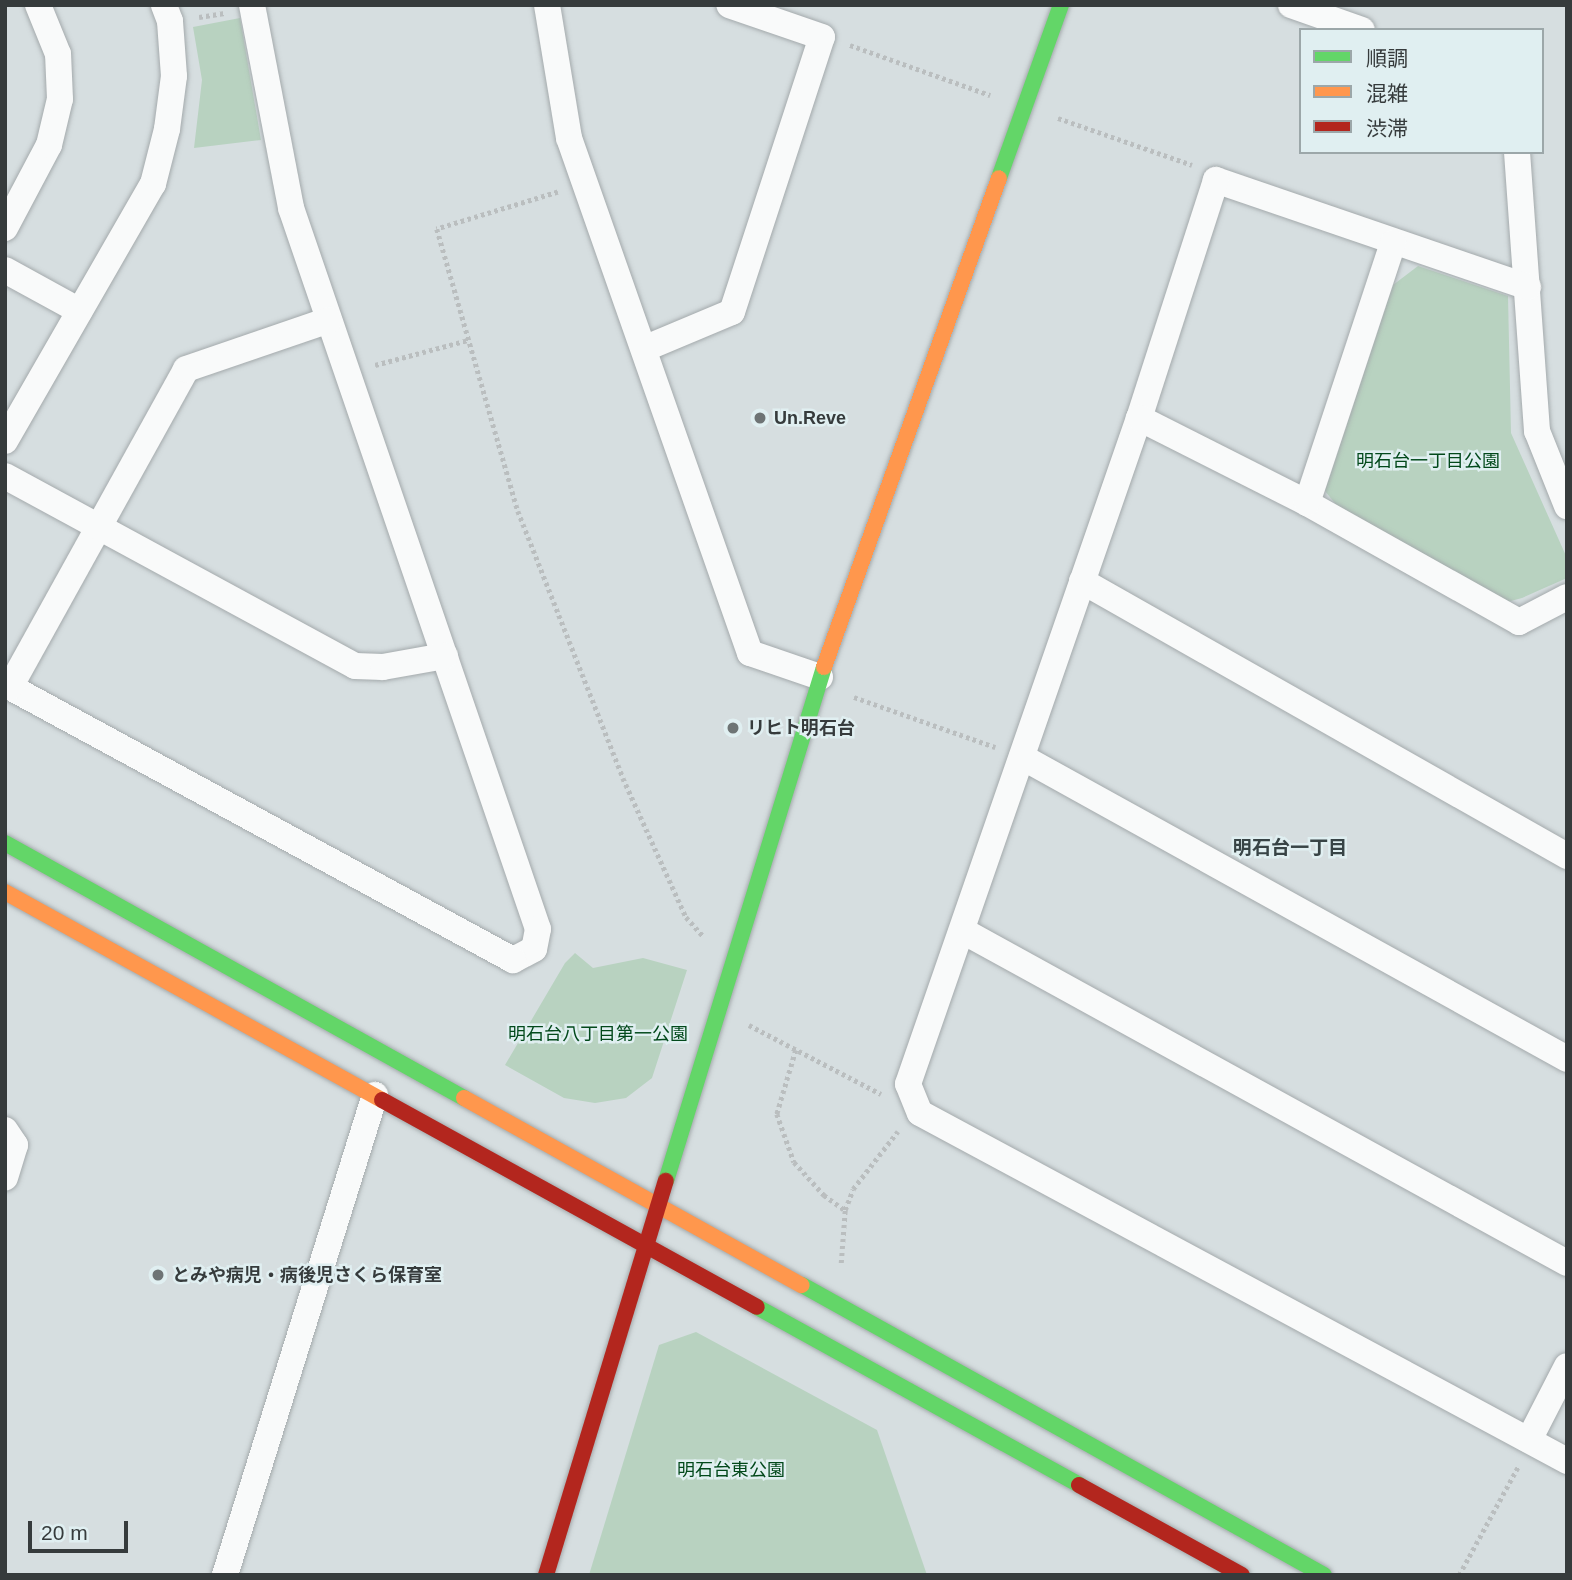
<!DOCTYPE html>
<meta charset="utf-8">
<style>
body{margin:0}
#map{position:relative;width:1572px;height:1580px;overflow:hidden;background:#d6dee0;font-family:Arial,"Noto Sans JP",sans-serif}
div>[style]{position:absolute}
.green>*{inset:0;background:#b8d2c0}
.path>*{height:4.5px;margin-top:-2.25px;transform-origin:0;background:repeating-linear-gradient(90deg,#babebf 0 3.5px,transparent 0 7px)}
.roads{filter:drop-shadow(0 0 2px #a4aaac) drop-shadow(0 0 2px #a4aaac)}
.street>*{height:26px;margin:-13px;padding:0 13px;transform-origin:13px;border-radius:13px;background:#f9fafa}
.fast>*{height:16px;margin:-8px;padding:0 8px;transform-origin:8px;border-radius:8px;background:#63d668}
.slow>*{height:16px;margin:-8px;padding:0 8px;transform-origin:8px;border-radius:8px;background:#ff974d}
.jam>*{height:16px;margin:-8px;padding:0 8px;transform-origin:8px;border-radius:8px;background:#b3261e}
.dots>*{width:19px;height:19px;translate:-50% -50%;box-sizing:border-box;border:4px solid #e0eff1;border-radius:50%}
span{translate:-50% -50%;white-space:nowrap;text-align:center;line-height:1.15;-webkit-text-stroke:5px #e0eff1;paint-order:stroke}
.poi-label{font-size:18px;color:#363b3c;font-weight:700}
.left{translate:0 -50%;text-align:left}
.park-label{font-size:18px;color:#02491b}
.neighbourhood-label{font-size:19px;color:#384446;font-weight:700}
.frame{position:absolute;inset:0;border:7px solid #363b3c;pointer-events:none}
.legend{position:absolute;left:1299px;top:28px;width:245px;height:126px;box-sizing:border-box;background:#e0eff1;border:2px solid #9ca7a9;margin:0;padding:9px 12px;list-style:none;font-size:21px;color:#363b3c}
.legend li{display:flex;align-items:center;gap:14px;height:35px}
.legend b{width:35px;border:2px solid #9ca7a9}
.scale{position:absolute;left:28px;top:1521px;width:100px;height:32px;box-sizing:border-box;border:4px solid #363b3c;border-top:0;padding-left:9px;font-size:21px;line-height:24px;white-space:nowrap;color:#363b3c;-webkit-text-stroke:5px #e0eff1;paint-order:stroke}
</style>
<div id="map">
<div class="green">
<div style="clip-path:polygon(240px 18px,261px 140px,194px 148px,202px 80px,193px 27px)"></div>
<div style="clip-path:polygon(1418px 266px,1508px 296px,1511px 433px,1567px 558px,1567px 578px,1522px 598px,1507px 602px,1346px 517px,1325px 491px,1393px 285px)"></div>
<div style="clip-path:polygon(575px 953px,593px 968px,643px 958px,687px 970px,652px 1078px,626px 1098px,595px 1103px,564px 1098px,505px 1065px,565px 963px)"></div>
<div style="clip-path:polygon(696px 1332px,877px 1430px,927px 1575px,589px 1575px,659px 1345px)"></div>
</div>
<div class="path">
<div style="left:199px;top:17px;width:26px;rotate:-9deg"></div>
<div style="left:850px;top:45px;width:149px;rotate:19.7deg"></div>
<div style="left:1058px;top:118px;width:142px;rotate:19.3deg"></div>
<div style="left:558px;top:192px;width:127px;rotate:163deg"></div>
<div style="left:437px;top:229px;width:293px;rotate:74deg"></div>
<div style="left:518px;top:511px;width:287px;rotate:68.5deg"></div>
<div style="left:623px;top:778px;width:153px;rotate:65.6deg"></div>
<div style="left:686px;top:917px;width:27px;rotate:48deg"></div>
<div style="left:375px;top:365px;width:96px;rotate:-15deg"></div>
<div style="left:854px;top:697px;width:150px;rotate:19.5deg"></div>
<div style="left:749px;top:1025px;width:149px;rotate:27.6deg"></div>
<div style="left:796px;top:1050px;width:67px;rotate:106.5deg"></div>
<div style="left:777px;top:1114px;width:51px;rotate:70.5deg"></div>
<div style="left:794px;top:1162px;width:45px;rotate:47.7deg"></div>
<div style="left:824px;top:1195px;width:26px;rotate:36deg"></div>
<div style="left:841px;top:1263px;width:53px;rotate:-85.7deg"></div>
<div style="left:845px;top:1210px;width:22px;rotate:-69deg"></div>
<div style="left:853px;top:1189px;width:73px;rotate:-52.2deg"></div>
<div style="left:1459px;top:1575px;width:123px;rotate:-61.4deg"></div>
</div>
<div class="roads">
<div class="street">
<div style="left:252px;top:5px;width:207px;rotate:79.1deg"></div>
<div style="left:291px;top:208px;width:762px;rotate:71.09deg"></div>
<div style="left:538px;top:929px;width:20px;rotate:101deg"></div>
<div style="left:534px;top:949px;width:24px;rotate:152deg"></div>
<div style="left:513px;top:960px;width:572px;rotate:-151.51deg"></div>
<div style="left:10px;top:687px;width:363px;rotate:-61deg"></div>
<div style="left:186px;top:369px;width:151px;rotate:-18.9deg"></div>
<div style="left:547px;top:5px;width:135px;rotate:80.6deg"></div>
<div style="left:569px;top:138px;width:546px;rotate:70.64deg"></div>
<div style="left:750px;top:653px;width:74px;rotate:18.9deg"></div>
<div style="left:1291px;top:5px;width:75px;rotate:19.4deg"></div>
<div style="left:1517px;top:152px;width:280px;rotate:85.9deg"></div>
<div style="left:1537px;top:431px;width:81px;rotate:68.2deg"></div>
<div style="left:5px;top:228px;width:94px;rotate:-62.1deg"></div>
<div style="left:49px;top:145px;width:47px;rotate:-76.6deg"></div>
<div style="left:60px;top:99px;width:45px;rotate:-92.5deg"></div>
<div style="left:58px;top:54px;width:53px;rotate:-112.2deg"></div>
<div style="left:5px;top:270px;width:85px;rotate:28.7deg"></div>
<div style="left:1528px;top:287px;width:330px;rotate:-161.1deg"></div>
<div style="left:1216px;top:180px;width:250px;rotate:107.9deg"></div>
<div style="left:1139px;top:418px;width:705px;rotate:109.13deg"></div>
<div style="left:908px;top:1084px;width:31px;rotate:68deg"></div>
<div style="left:920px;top:1113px;width:735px;rotate:28.27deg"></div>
<div style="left:646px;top:348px;width:93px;rotate:-22.7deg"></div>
<div style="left:732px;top:312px;width:289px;rotate:-71.9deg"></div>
<div style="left:822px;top:37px;width:98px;rotate:-161deg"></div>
<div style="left:1139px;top:418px;width:188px;rotate:26.8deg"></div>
<div style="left:1307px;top:503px;width:243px;rotate:29.3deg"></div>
<div style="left:1519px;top:622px;width:54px;rotate:-27.5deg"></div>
<div style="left:5px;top:441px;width:297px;rotate:-60.1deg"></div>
<div style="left:153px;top:184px;width:57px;rotate:-75.7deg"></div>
<div style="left:167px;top:129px;width:53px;rotate:-82.5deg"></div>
<div style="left:174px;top:76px;width:55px;rotate:-94.2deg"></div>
<div style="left:170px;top:21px;width:17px;rotate:-111deg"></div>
<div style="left:5px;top:476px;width:398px;rotate:28.5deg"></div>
<div style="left:355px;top:666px;width:28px;rotate:2deg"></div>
<div style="left:383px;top:667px;width:63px;rotate:-10.1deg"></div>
<div style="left:1307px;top:503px;width:274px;rotate:-71.7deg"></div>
<div style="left:1082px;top:581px;width:558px;rotate:29.55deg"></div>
<div style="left:1022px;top:757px;width:623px;rotate:28.99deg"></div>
<div style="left:963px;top:931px;width:689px;rotate:28.8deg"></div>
<div style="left:5px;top:1130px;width:18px;rotate:56deg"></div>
<div style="left:15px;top:1145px;width:34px;rotate:107deg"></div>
<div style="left:1529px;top:1440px;width:83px;rotate:-62.8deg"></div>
<div style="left:225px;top:1575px;width:503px;rotate:-72.65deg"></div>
</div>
<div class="fast">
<div style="left:999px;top:178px;width:184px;rotate:-70.3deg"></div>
<div style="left:5px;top:843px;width:525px;rotate:29.05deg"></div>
<div style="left:666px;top:1181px;width:538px;rotate:-72.91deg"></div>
<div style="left:802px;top:1285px;width:597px;rotate:29.05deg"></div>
<div style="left:757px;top:1307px;width:368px;rotate:28.9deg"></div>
</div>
<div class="slow">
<div style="left:824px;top:667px;width:519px;rotate:-70.31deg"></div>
<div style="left:5px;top:892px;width:431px;rotate:28.9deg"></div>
<div style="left:464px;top:1098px;width:386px;rotate:29deg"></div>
</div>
<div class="jam">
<div style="left:382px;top:1100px;width:428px;rotate:28.9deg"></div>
<div style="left:1079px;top:1485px;width:186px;rotate:28.9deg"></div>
<div style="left:546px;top:1575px;width:412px;rotate:-73.1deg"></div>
</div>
</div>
<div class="dots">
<div style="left:760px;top:418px;background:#6e7475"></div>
<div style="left:733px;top:728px;background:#6e7475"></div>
<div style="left:158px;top:1275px;background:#6e7475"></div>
</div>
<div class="poi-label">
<span class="left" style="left:774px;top:418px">Un.Reve</span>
<span class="left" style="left:747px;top:728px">リヒト明石台</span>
<span class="left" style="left:172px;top:1275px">とみや病児・病後児さくら保育室</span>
</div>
<div class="park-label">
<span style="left:1428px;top:461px">明石台一丁目公園</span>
<span style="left:598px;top:1034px">明石台八丁目第一公園</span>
<span style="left:731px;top:1470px">明石台東公園</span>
</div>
<div class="neighbourhood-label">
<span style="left:1290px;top:848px">明石台一丁目</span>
</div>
<div class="frame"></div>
<ul class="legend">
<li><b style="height:9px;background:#63d668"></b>順調</li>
<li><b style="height:9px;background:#ff974d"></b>混雑</li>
<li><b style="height:9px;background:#b3261e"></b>渋滞</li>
</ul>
<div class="scale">20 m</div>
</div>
